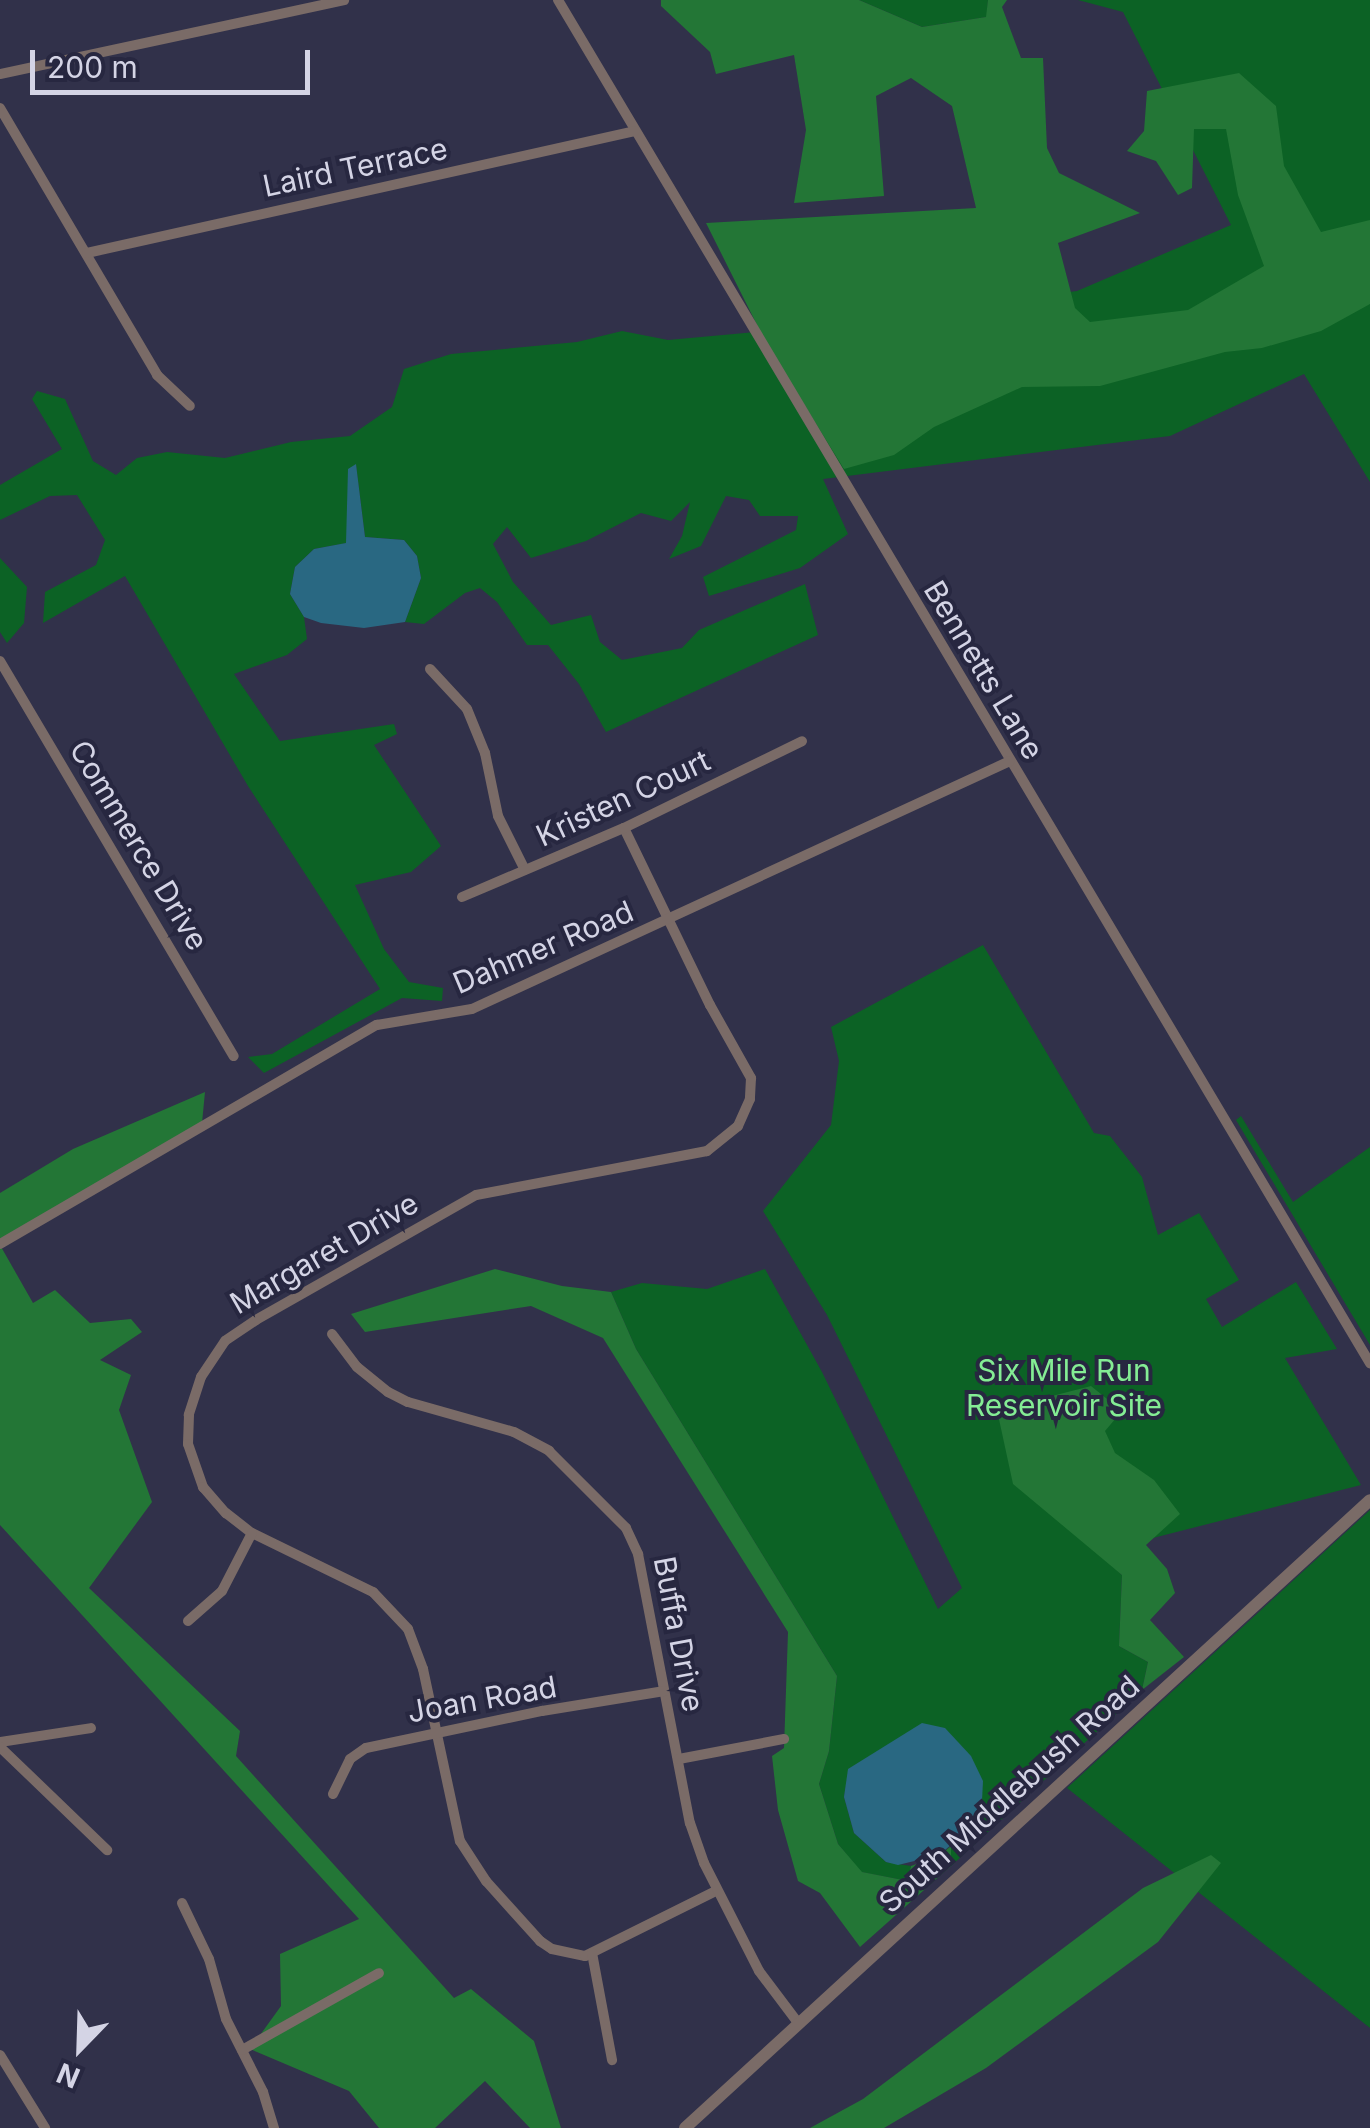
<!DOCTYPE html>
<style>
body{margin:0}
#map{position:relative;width:1370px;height:2128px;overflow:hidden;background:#31314a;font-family:Inter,sans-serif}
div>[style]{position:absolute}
.green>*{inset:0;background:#0c6225}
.forest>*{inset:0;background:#237636}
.water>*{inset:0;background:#296882}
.minor>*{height:10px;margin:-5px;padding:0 5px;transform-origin:5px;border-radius:5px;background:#7a6b67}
.tertiary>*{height:12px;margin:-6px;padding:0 6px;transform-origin:6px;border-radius:6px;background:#7a6b67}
span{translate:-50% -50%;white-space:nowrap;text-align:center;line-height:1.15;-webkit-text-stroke:8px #272740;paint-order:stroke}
.street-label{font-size:30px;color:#d4d4e5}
.park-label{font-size:30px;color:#84ed94}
.north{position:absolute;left:30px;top:1998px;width:100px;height:100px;-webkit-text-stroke:8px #272740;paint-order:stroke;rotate:203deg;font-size:28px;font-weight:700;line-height:40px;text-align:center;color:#d4d4e5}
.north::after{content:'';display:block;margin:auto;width:35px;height:45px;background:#d4d4e5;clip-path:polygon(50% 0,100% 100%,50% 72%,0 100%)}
.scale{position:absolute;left:30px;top:50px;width:280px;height:45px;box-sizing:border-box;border:5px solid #d4d4e5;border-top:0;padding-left:12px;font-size:30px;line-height:35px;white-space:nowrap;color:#d4d4e5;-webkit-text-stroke:8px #272740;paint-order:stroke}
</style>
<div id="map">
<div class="green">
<div style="clip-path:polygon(859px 0,988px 0,987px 17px,922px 27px)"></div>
<div style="clip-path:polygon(1078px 0,1370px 0,1370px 482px,1304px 374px,1170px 436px,823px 479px,848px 534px,800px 568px,709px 596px,703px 577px,796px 530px,798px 516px,760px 516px,749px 500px,726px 496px,701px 546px,669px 559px,682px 536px,690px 502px,671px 521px,641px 513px,586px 541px,531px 558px,507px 527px,493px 544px,513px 582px,551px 625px,591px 615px,600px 642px,622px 660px,682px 648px,699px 630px,805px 584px,818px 635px,606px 732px,579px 684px,548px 645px,527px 645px,497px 602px,480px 588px,465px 593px,424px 624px,405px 622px,421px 578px,417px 556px,404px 540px,365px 537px,356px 465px,347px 543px,314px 549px,295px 567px,290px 594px,304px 617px,307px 639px,287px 655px,234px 674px,280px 741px,394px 724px,397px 734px,374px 745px,441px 846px,411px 872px,355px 885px,384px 949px,409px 982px,443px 988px,442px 1001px,402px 998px,264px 1073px,248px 1057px,272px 1054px,380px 989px,248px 786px,125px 576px,43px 623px,45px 592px,96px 565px,105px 540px,77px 495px,50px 496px,0 520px,0 485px,62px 449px,32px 399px,37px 391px,65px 399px,93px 461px,116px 475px,137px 458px,167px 452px,225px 458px,291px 442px,350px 436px,392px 407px,404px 369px,451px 354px,577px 342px,622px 331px,668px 340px,768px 331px,1077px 291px,1231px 225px,1123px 12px)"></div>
<div style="clip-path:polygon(0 558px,27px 587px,24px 623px,7px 643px,0 632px)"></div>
<div style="clip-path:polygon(983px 945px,1094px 1133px,1110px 1136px,1142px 1177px,1158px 1235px,1199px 1213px,1239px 1280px,1206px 1299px,1222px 1327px,1296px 1282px,1337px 1349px,1285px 1358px,1361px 1485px,1098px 1552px,1122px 1575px,1119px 1646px,1148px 1662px,1142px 1690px,951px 1866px,951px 1846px,963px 1835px,922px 1724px,849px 1769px,844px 1797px,854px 1833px,886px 1862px,911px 1866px,908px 1881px,861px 1872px,838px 1844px,819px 1784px,829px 1751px,837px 1676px,636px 1349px,611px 1292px,642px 1283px,707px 1289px,765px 1269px,822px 1372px,938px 1609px,962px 1588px,827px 1315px,763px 1211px,831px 1125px,839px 1061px,831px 1027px)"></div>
<div style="clip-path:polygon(1241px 1116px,1293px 1202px,1370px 1147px,1370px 1345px,1236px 1120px)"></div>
<div style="clip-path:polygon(1370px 1510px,1370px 2028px,1067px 1788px)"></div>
</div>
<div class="forest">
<div style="clip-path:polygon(661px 0,859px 0,922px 27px,986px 17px,988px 0,1007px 0,1002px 7px,1021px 58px,1043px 58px,1047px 148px,1059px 173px,1140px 213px,1058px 243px,1075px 308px,1090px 322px,1188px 310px,1264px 266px,1238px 195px,1226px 129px,1194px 129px,1192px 188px,1178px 195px,1156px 161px,1127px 151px,1144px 131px,1147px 91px,1239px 73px,1276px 106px,1284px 166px,1321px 232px,1370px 220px,1370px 304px,1321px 331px,1262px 348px,1225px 352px,1100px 386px,1022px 387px,934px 427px,894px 455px,844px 469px,765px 341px,706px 223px,976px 208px,952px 106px,911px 78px,876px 96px,884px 196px,794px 203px,806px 130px,794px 55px,716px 74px,710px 52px,661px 6px)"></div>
<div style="clip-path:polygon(205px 1092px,202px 1123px,0 1240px,0 1193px,73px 1149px)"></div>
<div style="clip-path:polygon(0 1245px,33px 1303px,55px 1290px,90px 1323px,131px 1319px,142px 1332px,100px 1360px,131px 1375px,119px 1410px,152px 1502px,89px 1588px,240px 1731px,236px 1756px,454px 1998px,471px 1989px,534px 2041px,561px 2128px,530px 2128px,485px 2081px,435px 2128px,379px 2128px,349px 2091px,250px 2049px,281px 2006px,280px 1954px,359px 1919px,0 1525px)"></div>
<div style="clip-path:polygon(495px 1269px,562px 1286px,611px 1292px,636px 1349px,837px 1676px,829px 1751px,819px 1784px,838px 1844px,862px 1872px,908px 1881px,911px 1866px,939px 1856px,951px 1846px,951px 1866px,860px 1947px,820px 1893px,798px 1881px,778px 1810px,772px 1756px,784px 1748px,788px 1632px,603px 1338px,531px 1306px,365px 1332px,351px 1314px)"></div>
<div style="clip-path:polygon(1091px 1386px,1122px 1411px,1105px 1431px,1115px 1453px,1154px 1480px,1180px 1514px,1146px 1545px,1167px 1569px,1175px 1593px,1150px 1620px,1184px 1657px,1142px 1690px,1148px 1662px,1119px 1646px,1122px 1575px,1013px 1484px,997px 1410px)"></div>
<div style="clip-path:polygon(1211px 1855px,1221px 1863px,1158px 1942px,986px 2068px,884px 2128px,810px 2128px,863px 2099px,1143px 1888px)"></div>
</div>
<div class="water">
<div style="clip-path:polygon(356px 464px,365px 537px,404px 540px,417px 556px,421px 578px,405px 622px,364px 628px,321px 623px,304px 617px,290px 594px,295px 567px,314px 549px,346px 543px,348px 469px)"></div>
<div style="clip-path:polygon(922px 1723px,945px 1728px,971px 1756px,983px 1781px,982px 1801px,963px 1835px,939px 1855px,898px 1865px,886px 1862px,854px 1833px,844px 1797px,848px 1769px)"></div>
</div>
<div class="minor">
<div style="left:558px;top:0;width:1587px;rotate:59.22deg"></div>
<div style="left:0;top:74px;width:352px;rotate:-12.1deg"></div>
<div style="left:0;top:108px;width:310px;rotate:59.5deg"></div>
<div style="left:157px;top:375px;width:45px;rotate:43.2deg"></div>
<div style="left:87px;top:253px;width:561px;rotate:-12.55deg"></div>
<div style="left:0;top:661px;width:459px;rotate:59.4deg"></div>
<div style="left:430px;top:669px;width:54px;rotate:47.2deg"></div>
<div style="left:467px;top:709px;width:48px;rotate:67.8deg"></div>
<div style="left:485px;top:753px;width:64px;rotate:78.3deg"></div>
<div style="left:498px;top:816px;width:60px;rotate:63.4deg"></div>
<div style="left:624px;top:828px;width:197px;rotate:64.1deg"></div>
<div style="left:710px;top:1005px;width:84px;rotate:60.7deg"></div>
<div style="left:751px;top:1078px;width:21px;rotate:93deg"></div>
<div style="left:750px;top:1099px;width:30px;rotate:114deg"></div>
<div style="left:738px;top:1126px;width:40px;rotate:141deg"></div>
<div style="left:707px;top:1151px;width:235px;rotate:169.2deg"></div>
<div style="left:476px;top:1195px;width:253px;rotate:150.4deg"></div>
<div style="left:256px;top:1320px;width:37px;rotate:146deg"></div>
<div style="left:225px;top:1341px;width:43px;rotate:123.7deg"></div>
<div style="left:201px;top:1377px;width:40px;rotate:108deg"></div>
<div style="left:189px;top:1415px;width:29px;rotate:92deg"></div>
<div style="left:188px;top:1444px;width:46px;rotate:70.8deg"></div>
<div style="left:203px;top:1487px;width:35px;rotate:49deg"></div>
<div style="left:226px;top:1513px;width:33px;rotate:38deg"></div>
<div style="left:252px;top:1533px;width:135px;rotate:26deg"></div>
<div style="left:373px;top:1592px;width:51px;rotate:46.6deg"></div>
<div style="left:408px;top:1629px;width:43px;rotate:69.4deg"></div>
<div style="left:423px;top:1669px;width:176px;rotate:77.9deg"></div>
<div style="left:460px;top:1841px;width:48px;rotate:57deg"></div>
<div style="left:486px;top:1881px;width:81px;rotate:48deg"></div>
<div style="left:540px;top:1941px;width:14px;rotate:34deg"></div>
<div style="left:552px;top:1949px;width:34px;rotate:12deg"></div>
<div style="left:585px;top:1956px;width:146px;rotate:-26.4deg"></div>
<div style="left:462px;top:897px;width:176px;rotate:-23.1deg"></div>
<div style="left:624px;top:828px;width:198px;rotate:-26deg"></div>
<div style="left:0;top:1244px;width:436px;rotate:-30.2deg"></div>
<div style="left:377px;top:1025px;width:96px;rotate:-9.6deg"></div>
<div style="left:472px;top:1009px;width:592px;rotate:-24.75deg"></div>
<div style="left:332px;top:1334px;width:41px;rotate:52.9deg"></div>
<div style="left:357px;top:1367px;width:40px;rotate:39deg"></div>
<div style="left:388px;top:1392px;width:22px;rotate:27deg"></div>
<div style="left:408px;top:1402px;width:110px;rotate:15.8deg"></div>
<div style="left:514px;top:1432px;width:40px;rotate:28deg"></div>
<div style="left:549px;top:1451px;width:109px;rotate:45deg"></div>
<div style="left:626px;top:1528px;width:29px;rotate:65deg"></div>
<div style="left:638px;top:1554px;width:274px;rotate:79.1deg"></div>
<div style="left:690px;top:1823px;width:42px;rotate:70.7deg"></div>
<div style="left:704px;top:1863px;width:121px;rotate:63deg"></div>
<div style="left:759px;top:1971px;width:66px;rotate:53deg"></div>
<div style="left:188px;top:1621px;width:45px;rotate:-41.4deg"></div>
<div style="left:222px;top:1591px;width:65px;rotate:-62.7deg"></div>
<div style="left:0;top:1742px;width:92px;rotate:-8.7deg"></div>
<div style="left:0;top:1747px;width:149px;rotate:43.9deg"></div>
<div style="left:679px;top:1759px;width:107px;rotate:-10.8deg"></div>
<div style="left:333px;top:1794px;width:39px;rotate:-64deg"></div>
<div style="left:350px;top:1759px;width:19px;rotate:-35deg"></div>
<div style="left:366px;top:1748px;width:180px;rotate:-11.9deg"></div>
<div style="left:542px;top:1711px;width:124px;rotate:-9.3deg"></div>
<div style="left:182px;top:1903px;width:62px;rotate:64.3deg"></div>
<div style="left:209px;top:1959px;width:62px;rotate:74.2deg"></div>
<div style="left:226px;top:2019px;width:82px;rotate:63.1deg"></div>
<div style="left:263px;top:2092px;width:38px;rotate:73deg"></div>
<div style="left:592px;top:1953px;width:109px;rotate:79.4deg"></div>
<div style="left:242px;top:2050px;width:157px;rotate:-29.3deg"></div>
<div style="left:0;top:2055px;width:86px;rotate:58.3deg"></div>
</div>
<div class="tertiary">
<div style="left:685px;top:2128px;width:929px;rotate:-42.51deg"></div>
</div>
<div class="street-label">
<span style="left:355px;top:167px;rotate:-12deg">Laird Terrace</span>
<span style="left:984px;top:670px;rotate:59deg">Bennetts Lane</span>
<span style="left:623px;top:798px;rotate:-25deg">Kristen Court</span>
<span style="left:139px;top:845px;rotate:59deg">Commerce Drive</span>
<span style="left:543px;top:947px;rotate:-23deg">Dahmer Road</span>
<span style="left:324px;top:1253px;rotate:-30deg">Margaret Drive</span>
<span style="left:679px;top:1634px;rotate:79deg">Buffa Drive</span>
<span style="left:482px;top:1699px;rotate:-10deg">Joan Road</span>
<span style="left:1009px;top:1794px;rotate:-42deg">South Middlebush Road</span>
</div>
<div class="park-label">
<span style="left:1064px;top:1387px">Six Mile Run<br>Reservoir Site</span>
</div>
<div class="north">N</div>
<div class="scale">200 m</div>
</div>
